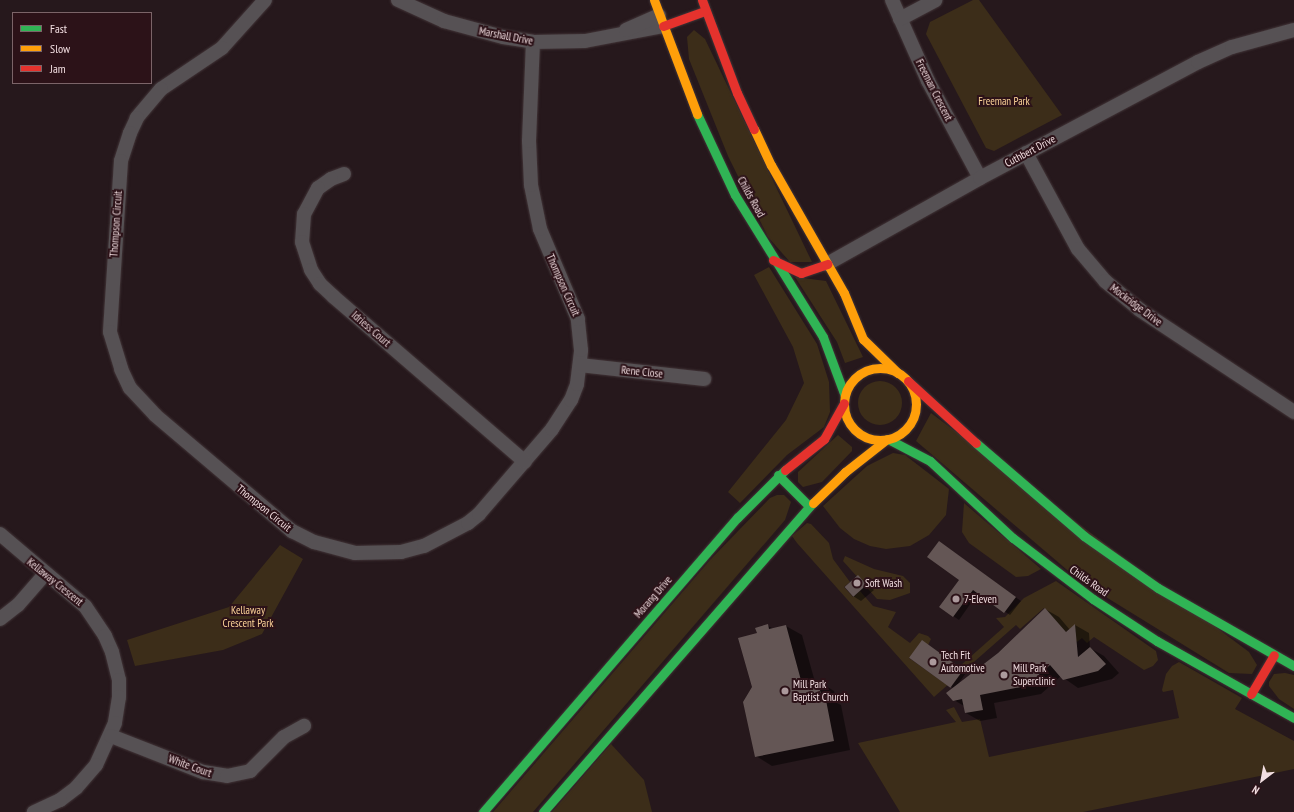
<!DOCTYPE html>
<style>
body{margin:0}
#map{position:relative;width:1294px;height:812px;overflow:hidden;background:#26181c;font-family:"PT Sans Narrow",sans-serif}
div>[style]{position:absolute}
.green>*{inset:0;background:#3c2d19}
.round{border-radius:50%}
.shadow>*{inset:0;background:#0007}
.building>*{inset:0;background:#645655;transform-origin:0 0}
.roads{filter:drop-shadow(0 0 1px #423538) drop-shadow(0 0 1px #423538)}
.street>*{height:14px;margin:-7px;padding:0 7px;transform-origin:7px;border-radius:7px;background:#565154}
.fast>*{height:9px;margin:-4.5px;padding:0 4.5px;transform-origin:4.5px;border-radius:4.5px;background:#30b455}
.slow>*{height:9px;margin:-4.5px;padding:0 4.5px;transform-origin:4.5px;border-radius:4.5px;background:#ff9f0a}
.slow>.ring{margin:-4.5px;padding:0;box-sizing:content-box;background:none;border:9px solid #ff9f0a;border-radius:50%}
.jam>*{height:9px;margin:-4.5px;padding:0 4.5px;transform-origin:4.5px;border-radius:4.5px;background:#e5322d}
.dots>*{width:11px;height:11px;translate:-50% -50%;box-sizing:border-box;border:2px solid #2c1218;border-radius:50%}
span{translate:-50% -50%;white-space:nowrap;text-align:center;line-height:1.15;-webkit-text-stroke:4px #2c1218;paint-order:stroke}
.street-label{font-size:11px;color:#f2dee1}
.park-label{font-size:11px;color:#fcd398}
.poi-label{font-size:11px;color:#f2dee1}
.left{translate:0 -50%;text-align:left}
.legend{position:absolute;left:12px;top:12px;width:140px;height:72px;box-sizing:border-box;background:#2c1218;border:1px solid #7b6468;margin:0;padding:5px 7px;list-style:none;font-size:12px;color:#f2dee1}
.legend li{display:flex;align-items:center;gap:8px;height:20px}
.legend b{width:20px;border:1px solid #7b6468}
.north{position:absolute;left:1242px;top:760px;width:40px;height:40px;-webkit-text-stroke:3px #2c1218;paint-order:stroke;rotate:212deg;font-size:11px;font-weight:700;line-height:16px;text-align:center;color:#f2dee1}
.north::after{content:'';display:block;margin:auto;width:14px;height:18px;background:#f2dee1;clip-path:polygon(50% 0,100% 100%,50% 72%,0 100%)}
</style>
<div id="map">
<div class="green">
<div style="clip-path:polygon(973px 0,979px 0,1062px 115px,994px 151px,986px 148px,926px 34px,930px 22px)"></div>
<div style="clip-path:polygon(694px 30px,705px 39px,812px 262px,790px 262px,768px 237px,728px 156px,689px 59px,687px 37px)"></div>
<div style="clip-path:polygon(769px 267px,817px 344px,829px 382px,830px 412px,824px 427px,787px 455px,740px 503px,728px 492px,786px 420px,804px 383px,793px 347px,754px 275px)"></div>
<div style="clip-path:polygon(795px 277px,826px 281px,863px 357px,845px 363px,837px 342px)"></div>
<div class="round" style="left:858px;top:381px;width:44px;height:44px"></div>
<div style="clip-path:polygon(931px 413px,1249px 652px,1257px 665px,1252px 674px,1229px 673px,1080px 581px,916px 441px)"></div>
<div style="clip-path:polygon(838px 435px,852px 447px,852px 451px,822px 482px,803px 487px,798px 482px,798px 472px)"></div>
<div style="clip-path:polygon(893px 453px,905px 455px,949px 489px,946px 515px,929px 535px,910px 546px,886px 549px,870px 546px,854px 539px,840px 528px,823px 506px,867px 466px)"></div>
<div style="clip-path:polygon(777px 495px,784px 495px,791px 502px,785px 520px,533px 812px,493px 812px,710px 560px,770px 498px)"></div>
<div style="clip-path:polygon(964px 503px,1041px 569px,1028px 576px,1016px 577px,969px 543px,962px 532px)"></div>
<div style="clip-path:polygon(807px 523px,811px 524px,829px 543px,833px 559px,850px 582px,844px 587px,853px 597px,860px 591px,873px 606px,896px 612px,888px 627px,910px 643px,919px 633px,928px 636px,931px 639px,928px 645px,909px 658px,944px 683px,958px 664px,960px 666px,1004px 627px,996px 618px,1005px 617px,1024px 598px,1056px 581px,1156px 651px,1158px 660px,1153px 666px,1144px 670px,1094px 637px,1087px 643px,1082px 638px,1077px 642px,1073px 637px,1076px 631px,1072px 627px,1066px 632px,1044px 608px,1020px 629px,1016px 625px,934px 697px,797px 543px,792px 536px)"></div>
<div style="clip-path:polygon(280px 545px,303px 559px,262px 634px,223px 650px,135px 666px,127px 640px,229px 607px)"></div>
<div style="clip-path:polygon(845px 556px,874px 569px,903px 576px,910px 583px,910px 593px,890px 600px,877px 599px,843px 561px)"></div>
<div style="clip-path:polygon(1179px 662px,1242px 698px,1235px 709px,1294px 741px,1294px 769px,1083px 812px,900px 812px,858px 743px,956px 722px,946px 710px,954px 707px,962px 722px,980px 719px,989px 757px,1179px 718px,1173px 690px,1163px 692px,1162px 690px,1166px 674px,1172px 666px)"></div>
<div style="clip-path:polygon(1285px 673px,1294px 675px,1294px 709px,1279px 699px,1269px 686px,1269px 682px,1274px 674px)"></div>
<div style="clip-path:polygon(611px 744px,644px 780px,652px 812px,552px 812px)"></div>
</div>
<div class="shadow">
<div style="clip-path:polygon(945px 546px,1021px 601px,1010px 615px,978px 593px,959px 620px,940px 607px,960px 580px)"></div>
<div style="clip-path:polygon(858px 576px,874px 590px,861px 601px,853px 596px)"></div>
<div style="clip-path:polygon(1045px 609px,1059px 617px,1070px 630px,1075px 625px,1089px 633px,1090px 648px,1104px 656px,1119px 673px,1112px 679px,1078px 688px,1061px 676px,1041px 694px,994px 703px,997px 718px,980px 721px,966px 713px,964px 706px,954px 700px,953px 688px,911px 658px,926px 644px,966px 673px,958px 684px,998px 653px)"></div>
<div style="clip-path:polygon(768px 626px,774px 629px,786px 626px,802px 635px,815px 682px,818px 681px,834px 691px,837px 703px,841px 705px,850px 750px,772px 766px,756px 756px,758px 633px)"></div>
</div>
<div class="building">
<div style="clip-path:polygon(939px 541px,1016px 597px,1004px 613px,973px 590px,953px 617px,939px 607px,959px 580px,927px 557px)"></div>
<div style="left:858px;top:575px;width:13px;height:18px;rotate:48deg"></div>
<div style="clip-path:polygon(1045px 608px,1066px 632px,1075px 624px,1078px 657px,1090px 647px,1106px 664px,1098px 671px,1063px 680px,1050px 665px,1026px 686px,980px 695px,983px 710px,965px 713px,962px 699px,953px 701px,946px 693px,998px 653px)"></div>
<div style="clip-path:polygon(768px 624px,769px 629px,786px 625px,802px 684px,818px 680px,821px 695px,825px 695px,834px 741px,755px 757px,743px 702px,752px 687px,738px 638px,757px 633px,755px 628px)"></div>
<div style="left:922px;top:640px;width:51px;height:22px;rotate:36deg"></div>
</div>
<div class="roads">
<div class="street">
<div style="left:265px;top:0;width:64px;rotate:131.9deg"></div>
<div style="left:222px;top:48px;width:73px;rotate:146.1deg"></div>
<div style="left:161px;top:89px;width:38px;rotate:130deg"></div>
<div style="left:137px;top:118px;width:17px;rotate:115deg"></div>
<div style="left:130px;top:133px;width:29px;rotate:108deg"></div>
<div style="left:121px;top:161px;width:171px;rotate:93.7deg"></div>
<div style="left:110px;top:332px;width:39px;rotate:73deg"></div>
<div style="left:121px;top:369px;width:21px;rotate:65deg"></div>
<div style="left:130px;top:388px;width:37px;rotate:47deg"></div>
<div style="left:155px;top:415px;width:180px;rotate:40.3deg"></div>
<div style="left:292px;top:531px;width:25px;rotate:27deg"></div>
<div style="left:314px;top:542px;width:42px;rotate:15deg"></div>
<div style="left:355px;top:553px;width:46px;rotate:-1.2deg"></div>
<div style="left:401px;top:552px;width:24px;rotate:-15deg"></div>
<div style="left:424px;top:546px;width:50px;rotate:-27.6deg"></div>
<div style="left:468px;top:523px;width:14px;rotate:-39deg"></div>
<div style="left:479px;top:514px;width:112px;rotate:-49.3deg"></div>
<div style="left:552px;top:429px;width:35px;rotate:-57deg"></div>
<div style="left:571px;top:400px;width:17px;rotate:-69deg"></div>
<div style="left:577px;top:384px;width:34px;rotate:-83deg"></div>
<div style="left:581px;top:350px;width:31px;rotate:-96deg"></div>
<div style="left:578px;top:319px;width:98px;rotate:-112.9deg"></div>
<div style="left:540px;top:229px;width:45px;rotate:-101.6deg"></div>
<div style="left:531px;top:185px;width:44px;rotate:-92.6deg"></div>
<div style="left:529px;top:141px;width:99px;rotate:-87.7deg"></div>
<div style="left:398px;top:0;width:51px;rotate:24.5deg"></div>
<div style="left:444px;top:21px;width:61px;rotate:15.2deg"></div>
<div style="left:503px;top:37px;width:30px;rotate:9deg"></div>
<div style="left:533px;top:42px;width:52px;rotate:-1.1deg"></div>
<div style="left:585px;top:41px;width:79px;rotate:-10.9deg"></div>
<div style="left:892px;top:0;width:89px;rotate:66deg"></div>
<div style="left:928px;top:81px;width:110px;rotate:61.8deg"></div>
<div style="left:900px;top:19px;width:40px;rotate:-28deg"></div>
<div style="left:626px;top:30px;width:36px;rotate:-24deg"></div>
<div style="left:1026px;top:153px;width:109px;rotate:61.6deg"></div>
<div style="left:1078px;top:249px;width:42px;rotate:49.8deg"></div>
<div style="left:1105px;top:281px;width:45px;rotate:39.6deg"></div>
<div style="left:1140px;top:310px;width:185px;rotate:33.5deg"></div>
<div style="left:344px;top:174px;width:14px;rotate:159deg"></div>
<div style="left:331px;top:179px;width:16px;rotate:145deg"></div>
<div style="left:318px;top:188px;width:30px;rotate:118deg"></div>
<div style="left:304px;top:214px;width:28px;rotate:94deg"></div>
<div style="left:302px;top:242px;width:29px;rotate:72deg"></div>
<div style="left:311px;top:270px;width:17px;rotate:57deg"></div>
<div style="left:320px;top:284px;width:19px;rotate:43deg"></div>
<div style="left:334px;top:297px;width:252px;rotate:40.8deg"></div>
<div style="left:827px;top:264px;width:176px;rotate:-29.3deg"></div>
<div style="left:980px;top:178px;width:247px;rotate:-28deg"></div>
<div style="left:1198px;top:62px;width:37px;rotate:-24deg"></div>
<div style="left:1232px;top:47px;width:64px;rotate:-15.3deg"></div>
<div style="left:580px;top:365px;width:125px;rotate:6.4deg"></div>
<div style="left:0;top:534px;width:111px;rotate:40.3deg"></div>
<div style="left:85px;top:606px;width:36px;rotate:56deg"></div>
<div style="left:105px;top:636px;width:17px;rotate:66deg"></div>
<div style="left:112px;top:652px;width:29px;rotate:76deg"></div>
<div style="left:119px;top:680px;width:17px;rotate:90deg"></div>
<div style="left:119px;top:697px;width:26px;rotate:99deg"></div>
<div style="left:115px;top:723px;width:46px;rotate:114.3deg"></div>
<div style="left:96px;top:765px;width:30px;rotate:131deg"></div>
<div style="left:76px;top:788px;width:20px;rotate:143deg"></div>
<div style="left:60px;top:800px;width:29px;rotate:155deg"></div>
<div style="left:0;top:619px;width:23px;rotate:-38deg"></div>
<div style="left:18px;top:605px;width:41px;rotate:-48.9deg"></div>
<div style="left:111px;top:736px;width:99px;rotate:21.4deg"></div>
<div style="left:203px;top:772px;width:24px;rotate:9deg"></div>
<div style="left:227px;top:776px;width:24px;rotate:-12deg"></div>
<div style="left:250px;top:771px;width:48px;rotate:-45deg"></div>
<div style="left:284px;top:737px;width:23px;rotate:-29deg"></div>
</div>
<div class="fast">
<div style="left:697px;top:114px;width:89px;rotate:64.9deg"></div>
<div style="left:735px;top:195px;width:167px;rotate:58.2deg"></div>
<div style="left:823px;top:337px;width:63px;rotate:69.6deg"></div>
<div style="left:888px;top:439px;width:47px;rotate:27.6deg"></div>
<div style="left:930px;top:461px;width:113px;rotate:42.9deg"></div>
<div style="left:1013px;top:538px;width:101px;rotate:37.3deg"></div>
<div style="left:1093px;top:599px;width:77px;rotate:33.3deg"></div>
<div style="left:1157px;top:641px;width:157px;rotate:29.3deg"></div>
<div style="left:976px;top:443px;width:143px;rotate:40.7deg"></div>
<div style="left:1084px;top:536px;width:90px;rotate:35.1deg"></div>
<div style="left:1158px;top:588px;width:157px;rotate:29.8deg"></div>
<div style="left:778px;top:475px;width:44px;rotate:45deg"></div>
<div style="left:483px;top:812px;width:389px;rotate:-49.2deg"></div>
<div style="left:737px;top:518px;width:68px;rotate:-45deg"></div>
<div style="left:543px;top:812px;width:410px;rotate:-48.9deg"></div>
</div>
<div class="slow">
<div style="left:654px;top:0;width:122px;rotate:69.3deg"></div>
<div style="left:754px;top:129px;width:40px;rotate:65deg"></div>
<div style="left:771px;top:165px;width:147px;rotate:60.3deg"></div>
<div style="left:844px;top:293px;width:50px;rotate:67.6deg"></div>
<div style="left:863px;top:339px;width:49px;rotate:44.2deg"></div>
<div class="ring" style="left:844px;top:368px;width:63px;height:63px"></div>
<div style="left:813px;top:503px;width:45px;rotate:-44.1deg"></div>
<div style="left:845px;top:472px;width:53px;rotate:-38.2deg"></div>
</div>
<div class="jam">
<div style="left:702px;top:0;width:99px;rotate:69.4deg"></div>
<div style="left:737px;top:93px;width:40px;rotate:65deg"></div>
<div style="left:663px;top:26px;width:45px;rotate:-19.7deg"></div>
<div style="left:773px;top:260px;width:31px;rotate:25deg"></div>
<div style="left:801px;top:273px;width:28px;rotate:-19deg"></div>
<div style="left:908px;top:381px;width:92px;rotate:42.4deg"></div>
<div style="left:785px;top:470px;width:50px;rotate:-38.5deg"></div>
<div style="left:824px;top:439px;width:41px;rotate:-60.9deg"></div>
<div style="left:1251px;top:694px;width:45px;rotate:-59.5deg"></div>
</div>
</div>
<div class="dots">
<div style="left:857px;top:583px;background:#ab999c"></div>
<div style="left:956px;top:599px;background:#ab999c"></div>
<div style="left:933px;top:662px;background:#ab999c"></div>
<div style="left:1004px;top:675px;background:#ab999c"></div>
<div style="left:785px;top:691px;background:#ab999c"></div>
</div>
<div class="street-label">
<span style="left:506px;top:36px;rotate:11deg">Marshall Drive</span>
<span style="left:934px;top:90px;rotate:63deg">Freeman Crescent</span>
<span style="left:1030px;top:151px;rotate:-28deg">Cuthbert Drive</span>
<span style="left:751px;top:197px;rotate:61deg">Childs Road</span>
<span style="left:116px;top:224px;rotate:-86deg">Thompson Circuit</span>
<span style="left:563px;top:285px;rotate:66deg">Thompson Circuit</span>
<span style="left:1136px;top:305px;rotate:37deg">Mockridge Drive</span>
<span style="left:371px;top:329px;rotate:41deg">Idriess Court</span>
<span style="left:642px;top:372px;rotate:6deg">Rene Close</span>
<span style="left:264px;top:508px;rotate:39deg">Thompson Circuit</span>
<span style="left:1089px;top:581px;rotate:35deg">Childs Road</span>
<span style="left:55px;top:582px;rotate:39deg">Kellaway Crescent</span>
<span style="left:653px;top:597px;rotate:-49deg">Morang Drive</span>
<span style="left:190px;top:766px;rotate:20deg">White Court</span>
</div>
<div class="park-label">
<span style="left:1004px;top:101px">Freeman Park</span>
<span style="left:248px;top:617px">Kellaway<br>Crescent Park</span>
</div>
<div class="poi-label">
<span class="left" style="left:865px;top:583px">Soft Wash</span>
<span class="left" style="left:964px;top:599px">7-Eleven</span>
<span class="left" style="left:941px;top:662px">Tech Fit<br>Automotive</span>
<span class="left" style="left:1013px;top:675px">Mill Park<br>Superclinic</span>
<span class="left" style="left:793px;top:691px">Mill Park<br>Baptist Church</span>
</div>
<ul class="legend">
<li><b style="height:5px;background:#30b455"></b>Fast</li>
<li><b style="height:5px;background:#ff9f0a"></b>Slow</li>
<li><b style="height:5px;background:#e5322d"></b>Jam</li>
</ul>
<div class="north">N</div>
</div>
